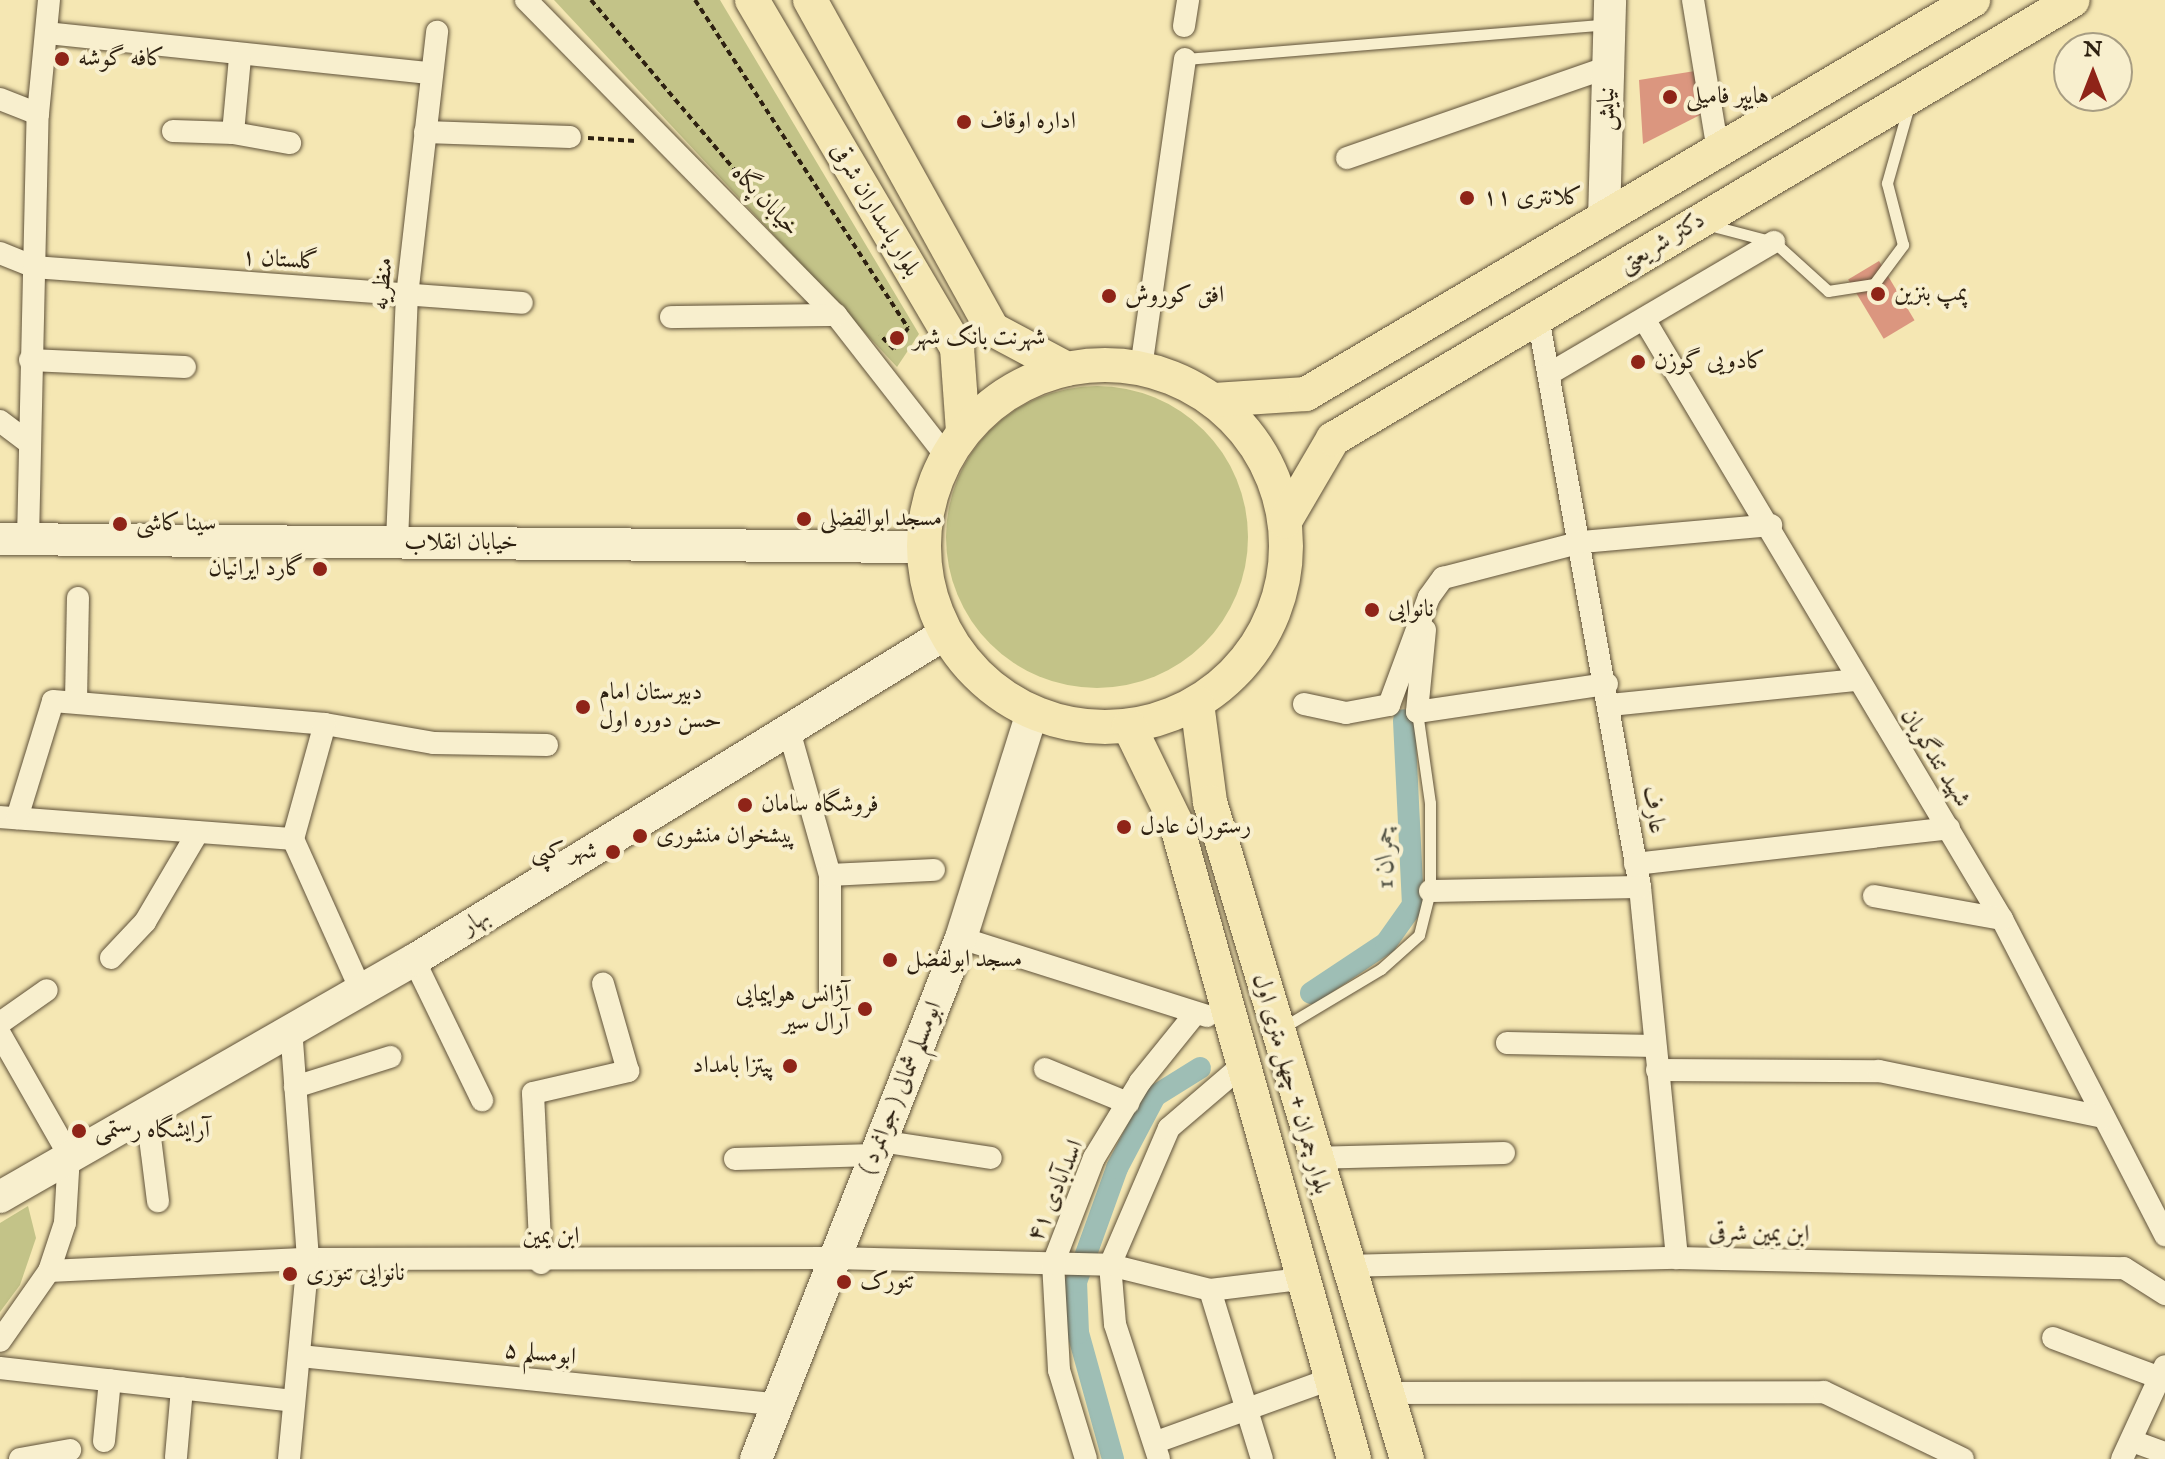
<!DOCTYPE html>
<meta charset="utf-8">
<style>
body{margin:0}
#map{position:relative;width:2165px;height:1459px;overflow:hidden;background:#f5e7b3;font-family:"IM FELL English",Amiri,serif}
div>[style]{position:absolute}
.green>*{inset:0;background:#c3c388}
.round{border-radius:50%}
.canal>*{height:22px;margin:-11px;padding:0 11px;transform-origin:11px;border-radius:11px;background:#9ebeb5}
.building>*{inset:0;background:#db967f;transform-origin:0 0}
.path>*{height:4px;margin-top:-2px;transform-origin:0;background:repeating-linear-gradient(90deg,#2e2111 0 6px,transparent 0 10px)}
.roads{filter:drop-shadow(0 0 2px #60523a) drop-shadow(0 0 2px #60523a)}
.service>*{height:11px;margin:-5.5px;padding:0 5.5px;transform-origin:5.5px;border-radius:5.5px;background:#f8efce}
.minor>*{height:22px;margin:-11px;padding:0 11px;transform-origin:11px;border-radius:11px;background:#f8efce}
.secondary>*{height:32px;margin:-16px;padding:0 16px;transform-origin:16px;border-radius:16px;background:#f8efce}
.primary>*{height:34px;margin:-17px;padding:0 17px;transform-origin:17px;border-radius:17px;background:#f5e7b3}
.primary>.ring{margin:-17px;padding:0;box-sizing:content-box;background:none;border:34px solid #f5e7b3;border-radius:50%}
.dots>*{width:22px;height:22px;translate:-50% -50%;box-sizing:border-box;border:4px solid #f8efce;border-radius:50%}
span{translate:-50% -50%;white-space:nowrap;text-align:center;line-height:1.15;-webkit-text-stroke:8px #f8efce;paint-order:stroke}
.poi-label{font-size:24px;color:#2e2111}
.left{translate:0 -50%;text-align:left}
.right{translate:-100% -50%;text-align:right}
.street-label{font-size:24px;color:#2e2111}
.water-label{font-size:26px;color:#505042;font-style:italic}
.north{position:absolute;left:2053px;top:32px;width:80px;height:80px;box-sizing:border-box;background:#f8efce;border:2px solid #a79d82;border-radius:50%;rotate:0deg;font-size:22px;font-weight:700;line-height:32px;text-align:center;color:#2e2111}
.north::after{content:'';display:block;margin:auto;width:28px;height:36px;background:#8f2418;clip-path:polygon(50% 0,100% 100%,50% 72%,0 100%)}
</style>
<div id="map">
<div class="green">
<div style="clip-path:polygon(554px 0,720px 0,919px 334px,897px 367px)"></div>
<div class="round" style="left:946px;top:386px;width:302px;height:302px"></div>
<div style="clip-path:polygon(28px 1206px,36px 1238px,20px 1285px,0 1312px,0 1223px)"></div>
</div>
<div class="canal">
<div style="left:1311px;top:993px;width:90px;rotate:-33.7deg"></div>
<div style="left:1386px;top:943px;width:47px;rotate:-54.6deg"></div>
<div style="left:1413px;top:905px;width:185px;rotate:-92.8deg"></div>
<div style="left:1113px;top:1459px;width:131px;rotate:-105.5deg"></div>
<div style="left:1078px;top:1333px;width:51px;rotate:-92.2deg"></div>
<div style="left:1076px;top:1282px;width:121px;rotate:-70.2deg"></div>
<div style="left:1117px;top:1168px;width:81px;rotate:-62.2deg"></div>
<div style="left:1155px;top:1096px;width:53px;rotate:-31.9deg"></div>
</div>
<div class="building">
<div style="clip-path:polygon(1695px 71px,1702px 114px,1643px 144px,1639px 80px)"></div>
<div style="left:1879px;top:261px;width:69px;height:36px;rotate:59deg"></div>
</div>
<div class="path">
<div style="left:591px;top:0;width:305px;rotate:49.8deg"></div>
<div style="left:695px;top:0;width:391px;rotate:57deg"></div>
<div style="left:908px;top:328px;width:25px;rotate:124deg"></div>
<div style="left:894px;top:349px;width:20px;rotate:-135deg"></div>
<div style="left:588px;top:138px;width:48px;rotate:3.6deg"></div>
</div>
<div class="roads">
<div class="service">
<div style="left:1185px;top:59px;width:423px;rotate:-4.7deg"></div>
<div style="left:1709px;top:225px;width:67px;rotate:14.7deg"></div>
<div style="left:1774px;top:242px;width:73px;rotate:42.2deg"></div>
<div style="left:1828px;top:291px;width:47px;rotate:-8.7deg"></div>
<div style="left:1874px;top:284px;width:49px;rotate:-53.4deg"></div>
<div style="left:1903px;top:245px;width:64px;rotate:-104.5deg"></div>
<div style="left:1887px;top:183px;width:81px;rotate:-74.2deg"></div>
<div style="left:1282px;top:1028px;width:115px;rotate:-30.8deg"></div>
<div style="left:1381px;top:969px;width:51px;rotate:-41.8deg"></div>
<div style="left:1419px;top:935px;width:45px;rotate:-76deg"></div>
<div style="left:1430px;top:891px;width:88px;rotate:-90deg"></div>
<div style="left:1430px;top:803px;width:92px;rotate:-98.1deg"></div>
</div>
<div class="minor">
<div style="left:526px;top:0;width:442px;rotate:45.5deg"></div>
<div style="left:836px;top:315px;width:179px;rotate:52deg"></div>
<div style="left:1693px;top:0;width:153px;rotate:80.6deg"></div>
<div style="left:1184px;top:26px;width:26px;rotate:-81deg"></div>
<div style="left:47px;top:33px;width:383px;rotate:6deg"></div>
<div style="left:0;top:99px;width:41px;rotate:21.5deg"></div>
<div style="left:173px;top:131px;width:60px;rotate:1.9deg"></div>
<div style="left:233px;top:133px;width:76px;rotate:-84.7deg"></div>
<div style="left:425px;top:132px;width:145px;rotate:2deg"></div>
<div style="left:233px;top:133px;width:58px;rotate:10deg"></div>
<div style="left:1347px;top:158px;width:276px;rotate:-19.2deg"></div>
<div style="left:0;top:253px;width:37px;rotate:22deg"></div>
<div style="left:34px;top:267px;width:489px;rotate:4.2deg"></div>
<div style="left:671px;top:317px;width:165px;rotate:-0.7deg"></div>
<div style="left:1538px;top:317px;width:579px;rotate:79.85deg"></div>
<div style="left:1640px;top:887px;width:373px;rotate:84.3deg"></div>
<div style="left:1644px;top:319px;width:699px;rotate:59.18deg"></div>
<div style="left:2002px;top:919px;width:356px;rotate:62.7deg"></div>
<div style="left:30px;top:360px;width:155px;rotate:2.6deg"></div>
<div style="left:1141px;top:368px;width:312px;rotate:-81.9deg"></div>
<div style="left:1549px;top:374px;width:261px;rotate:-30.4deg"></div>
<div style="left:0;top:421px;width:34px;rotate:37deg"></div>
<div style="left:28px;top:539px;width:425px;rotate:-88.7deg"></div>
<div style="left:38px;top:114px;width:115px;rotate:-84.5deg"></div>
<div style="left:397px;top:542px;width:246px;rotate:-87.7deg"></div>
<div style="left:407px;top:296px;width:266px;rotate:-83.5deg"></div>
<div style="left:1425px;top:630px;width:82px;rotate:95.6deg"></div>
<div style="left:1417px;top:712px;width:192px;rotate:-8.4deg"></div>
<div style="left:76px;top:701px;width:103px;rotate:-88.9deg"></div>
<div style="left:1304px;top:704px;width:43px;rotate:12.1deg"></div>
<div style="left:1346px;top:713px;width:44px;rotate:-10.5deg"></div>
<div style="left:1389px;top:705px;width:115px;rotate:-69.7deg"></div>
<div style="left:1429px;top:597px;width:24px;rotate:-54deg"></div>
<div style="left:1443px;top:578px;width:144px;rotate:-14.5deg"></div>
<div style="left:1582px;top:542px;width:190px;rotate:-5.1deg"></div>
<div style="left:1610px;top:705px;width:246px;rotate:-5.8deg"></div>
<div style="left:790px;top:734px;width:147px;rotate:74.2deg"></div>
<div style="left:830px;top:875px;width:115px;rotate:90deg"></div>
<div style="left:0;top:817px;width:294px;rotate:4.3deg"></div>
<div style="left:293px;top:839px;width:163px;rotate:65.8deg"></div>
<div style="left:17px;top:818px;width:122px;rotate:-72.9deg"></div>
<div style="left:53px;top:701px;width:273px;rotate:4.8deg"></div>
<div style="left:325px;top:724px;width:111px;rotate:9.9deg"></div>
<div style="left:434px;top:743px;width:113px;rotate:1deg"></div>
<div style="left:293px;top:839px;width:119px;rotate:-74.5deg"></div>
<div style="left:1635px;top:864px;width:316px;rotate:-6.5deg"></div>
<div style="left:830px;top:875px;width:104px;rotate:-2.8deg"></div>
<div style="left:1430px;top:891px;width:210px;rotate:-1.1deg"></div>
<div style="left:1874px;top:896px;width:130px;rotate:10.2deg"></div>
<div style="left:961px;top:938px;width:258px;rotate:17.6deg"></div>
<div style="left:111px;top:958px;width:50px;rotate:-46.6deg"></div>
<div style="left:145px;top:922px;width:104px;rotate:-59.5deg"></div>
<div style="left:414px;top:960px;width:156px;rotate:64.1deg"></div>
<div style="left:0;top:1023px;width:57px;rotate:-35.1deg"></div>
<div style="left:0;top:1034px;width:139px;rotate:60.3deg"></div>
<div style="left:69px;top:1155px;width:68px;rotate:93.4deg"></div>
<div style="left:65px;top:1223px;width:51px;rotate:108.4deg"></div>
<div style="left:49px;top:1271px;width:85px;rotate:125deg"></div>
<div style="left:1507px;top:1043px;width:148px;rotate:1.2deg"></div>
<div style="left:1045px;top:1069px;width:90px;rotate:22.3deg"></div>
<div style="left:1657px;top:1070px;width:222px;rotate:0.3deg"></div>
<div style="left:1879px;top:1071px;width:229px;rotate:11.6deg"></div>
<div style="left:295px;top:1087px;width:100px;rotate:-17.5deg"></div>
<div style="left:147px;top:1114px;width:88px;rotate:82.8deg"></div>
<div style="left:880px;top:1141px;width:112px;rotate:8.7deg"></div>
<div style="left:1311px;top:1158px;width:193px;rotate:-1.5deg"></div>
<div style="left:735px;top:1159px;width:139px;rotate:-1.6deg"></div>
<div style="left:541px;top:1263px;width:170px;rotate:-92.7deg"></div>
<div style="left:533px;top:1093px;width:98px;rotate:-13deg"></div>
<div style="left:628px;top:1071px;width:91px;rotate:-106deg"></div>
<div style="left:1344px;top:1266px;width:333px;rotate:-1.4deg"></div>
<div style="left:1677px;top:1258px;width:447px;rotate:1.3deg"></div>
<div style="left:2124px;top:1268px;width:49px;rotate:32.4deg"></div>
<div style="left:49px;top:1271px;width:259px;rotate:-2.7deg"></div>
<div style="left:308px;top:1259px;width:525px;rotate:-0.11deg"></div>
<div style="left:833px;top:1258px;width:277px;rotate:1.4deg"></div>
<div style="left:1110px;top:1265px;width:103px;rotate:14deg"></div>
<div style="left:1210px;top:1290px;width:92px;rotate:-6.9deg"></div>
<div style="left:1210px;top:1290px;width:177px;rotate:72.9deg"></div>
<div style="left:2053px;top:1338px;width:114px;rotate:20.5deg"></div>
<div style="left:300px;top:1356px;width:477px;rotate:5.8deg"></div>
<div style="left:0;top:1368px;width:295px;rotate:6.4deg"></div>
<div style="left:1385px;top:1393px;width:439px;rotate:-0.1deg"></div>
<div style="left:1824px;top:1392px;width:154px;rotate:25.7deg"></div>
<div style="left:104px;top:1441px;width:61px;rotate:-84.4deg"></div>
<div style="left:1159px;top:1441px;width:182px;rotate:-19.9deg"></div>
<div style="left:2132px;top:1441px;width:35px;rotate:20deg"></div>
<div style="left:176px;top:1457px;width:69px;rotate:-85deg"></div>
<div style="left:20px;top:1459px;width:51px;rotate:-10.2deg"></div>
<div style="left:289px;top:1459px;width:201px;rotate:-84.6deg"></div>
<div style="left:308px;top:1259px;width:230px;rotate:-94.2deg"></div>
<div style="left:1086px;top:1459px;width:93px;rotate:-106.9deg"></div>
<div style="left:1059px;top:1370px;width:106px;rotate:-93.2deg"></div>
<div style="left:1053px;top:1264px;width:114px;rotate:-68.9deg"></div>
<div style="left:1094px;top:1158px;width:89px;rotate:-58.8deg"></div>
<div style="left:1140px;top:1082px;width:86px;rotate:-51.1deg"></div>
<div style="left:1159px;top:1459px;width:142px;rotate:-108.1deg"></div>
<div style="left:1115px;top:1324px;width:59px;rotate:-94.8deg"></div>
<div style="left:1110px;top:1265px;width:149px;rotate:-66.7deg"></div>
<div style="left:1169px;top:1128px;width:99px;rotate:-40.5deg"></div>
<div style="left:2122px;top:1459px;width:102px;rotate:-65.2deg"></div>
</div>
<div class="secondary">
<div style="left:1604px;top:219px;width:219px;rotate:-88.4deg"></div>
<div style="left:0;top:539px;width:922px;rotate:0.5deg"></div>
<div style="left:0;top:1197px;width:477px;rotate:-29.8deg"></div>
<div style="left:414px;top:960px;width:623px;rotate:-31.55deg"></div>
<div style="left:756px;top:1459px;width:560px;rotate:-68.52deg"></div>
<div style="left:961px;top:938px;width:236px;rotate:-72.5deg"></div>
</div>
<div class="primary">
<div style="left:752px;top:0;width:404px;rotate:59.5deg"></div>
<div style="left:957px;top:348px;width:83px;rotate:85.9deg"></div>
<div style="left:810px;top:0;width:376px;rotate:61deg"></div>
<div style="left:992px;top:329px;width:85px;rotate:28.1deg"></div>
<div class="ring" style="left:924px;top:365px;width:328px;height:328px"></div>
<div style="left:1214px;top:400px;width:92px;rotate:-3.7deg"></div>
<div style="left:1306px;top:394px;width:775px;rotate:-30.57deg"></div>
<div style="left:1285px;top:521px;width:95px;rotate:-59.7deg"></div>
<div style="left:1333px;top:439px;width:860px;rotate:-30.68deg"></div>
<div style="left:1197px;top:703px;width:100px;rotate:82.5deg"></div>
<div style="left:1210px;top:802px;width:686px;rotate:73.31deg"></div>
<div style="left:1129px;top:726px;width:108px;rotate:64.1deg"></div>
<div style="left:1176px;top:823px;width:660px;rotate:74.36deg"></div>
</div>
</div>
<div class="dots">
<div style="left:62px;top:59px;background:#8f2418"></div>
<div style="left:1670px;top:97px;background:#8f2418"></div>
<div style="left:964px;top:122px;background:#8f2418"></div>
<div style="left:1467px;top:198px;background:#8f2418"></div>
<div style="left:1878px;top:294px;background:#8f2418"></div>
<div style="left:1109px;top:296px;background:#8f2418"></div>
<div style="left:897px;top:338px;background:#8f2418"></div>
<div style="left:1638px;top:362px;background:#8f2418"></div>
<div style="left:804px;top:519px;background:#8f2418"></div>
<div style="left:120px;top:524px;background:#8f2418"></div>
<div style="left:320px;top:569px;background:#8f2418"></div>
<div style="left:1372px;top:610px;background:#8f2418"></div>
<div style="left:583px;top:707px;background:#8f2418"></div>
<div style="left:745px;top:805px;background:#8f2418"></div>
<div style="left:1124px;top:827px;background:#8f2418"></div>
<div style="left:640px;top:836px;background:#8f2418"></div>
<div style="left:613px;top:852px;background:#8f2418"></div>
<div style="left:890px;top:960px;background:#8f2418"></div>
<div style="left:865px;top:1009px;background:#8f2418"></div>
<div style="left:790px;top:1066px;background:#8f2418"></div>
<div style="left:79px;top:1131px;background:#8f2418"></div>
<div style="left:290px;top:1274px;background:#8f2418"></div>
<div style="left:844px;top:1282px;background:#8f2418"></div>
</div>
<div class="poi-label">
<span class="left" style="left:78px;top:59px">کافه گوشه</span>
<span class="left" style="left:1686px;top:97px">هایپر فامیلی</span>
<span class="left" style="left:980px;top:122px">اداره اوقاف</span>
<span class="left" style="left:1483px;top:198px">کلانتری ۱۱</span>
<span class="left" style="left:1894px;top:294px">پمپ بنزین</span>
<span class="left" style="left:1125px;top:296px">افق کوروش</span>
<span class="left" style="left:913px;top:338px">شهرنت بانک شهر</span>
<span class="left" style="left:1654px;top:362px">کادویی گوزن</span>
<span class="left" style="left:820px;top:519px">مسجد ابوالفضلی</span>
<span class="left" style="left:136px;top:524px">سینا کاشی</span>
<span class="right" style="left:304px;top:569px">گارد ایرانیان</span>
<span class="left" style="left:1388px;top:610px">نانوایی</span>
<span class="left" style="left:599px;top:707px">دبیرستان امام<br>حسن دوره اول</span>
<span class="left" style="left:761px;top:805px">فروشگاه سامان</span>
<span class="left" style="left:1140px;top:827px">رستوران عادل</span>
<span class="left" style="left:656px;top:836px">پیشخوان منشوری</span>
<span class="right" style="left:597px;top:852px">شهر کپی</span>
<span class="left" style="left:906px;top:960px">مسجد ابولفضل</span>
<span class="right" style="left:849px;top:1009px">آژانس هواپیمایی<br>آرال سیر</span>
<span class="right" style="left:774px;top:1066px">پیتزا بامداد</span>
<span class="left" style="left:95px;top:1131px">آرایشگاه رستمی</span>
<span class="left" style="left:306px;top:1274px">نانوایی تنوری</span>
<span class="left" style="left:860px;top:1282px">تنورک</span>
</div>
<div class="street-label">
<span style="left:1607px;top:109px;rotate:-89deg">نیایش</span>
<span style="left:765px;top:201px;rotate:47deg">خیابان پگاه</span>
<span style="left:875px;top:210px;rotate:59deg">بلوار پاسداران شرقی</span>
<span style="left:1662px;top:243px;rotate:-31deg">دکتر شریعتی</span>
<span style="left:280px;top:260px;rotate:4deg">گلستان ۱</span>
<span style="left:383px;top:284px;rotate:-85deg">منظریه</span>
<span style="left:461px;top:543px">خیابان انقلاب</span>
<span style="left:1935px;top:758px;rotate:58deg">شهید تندگویان</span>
<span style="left:1653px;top:810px;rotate:81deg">عارف</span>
<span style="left:476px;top:922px;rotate:-31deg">بهار</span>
<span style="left:1291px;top:1084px;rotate:74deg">بلوار چمران + چهل متری اول</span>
<span style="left:901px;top:1088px;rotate:-68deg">ابومسلم شمالی ( جوانمرد )</span>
<span style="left:1056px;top:1191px;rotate:-67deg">اسدآبادی ۴۱</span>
<span style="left:1759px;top:1234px;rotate:1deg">ابن یمین شرقی</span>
<span style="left:551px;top:1237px">ابن یمین</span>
<span style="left:540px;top:1354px;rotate:6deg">ابومسلم ۵</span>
</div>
<div class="water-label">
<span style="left:1385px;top:857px;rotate:-91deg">چمران 1</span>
</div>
<div class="north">N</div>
</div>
